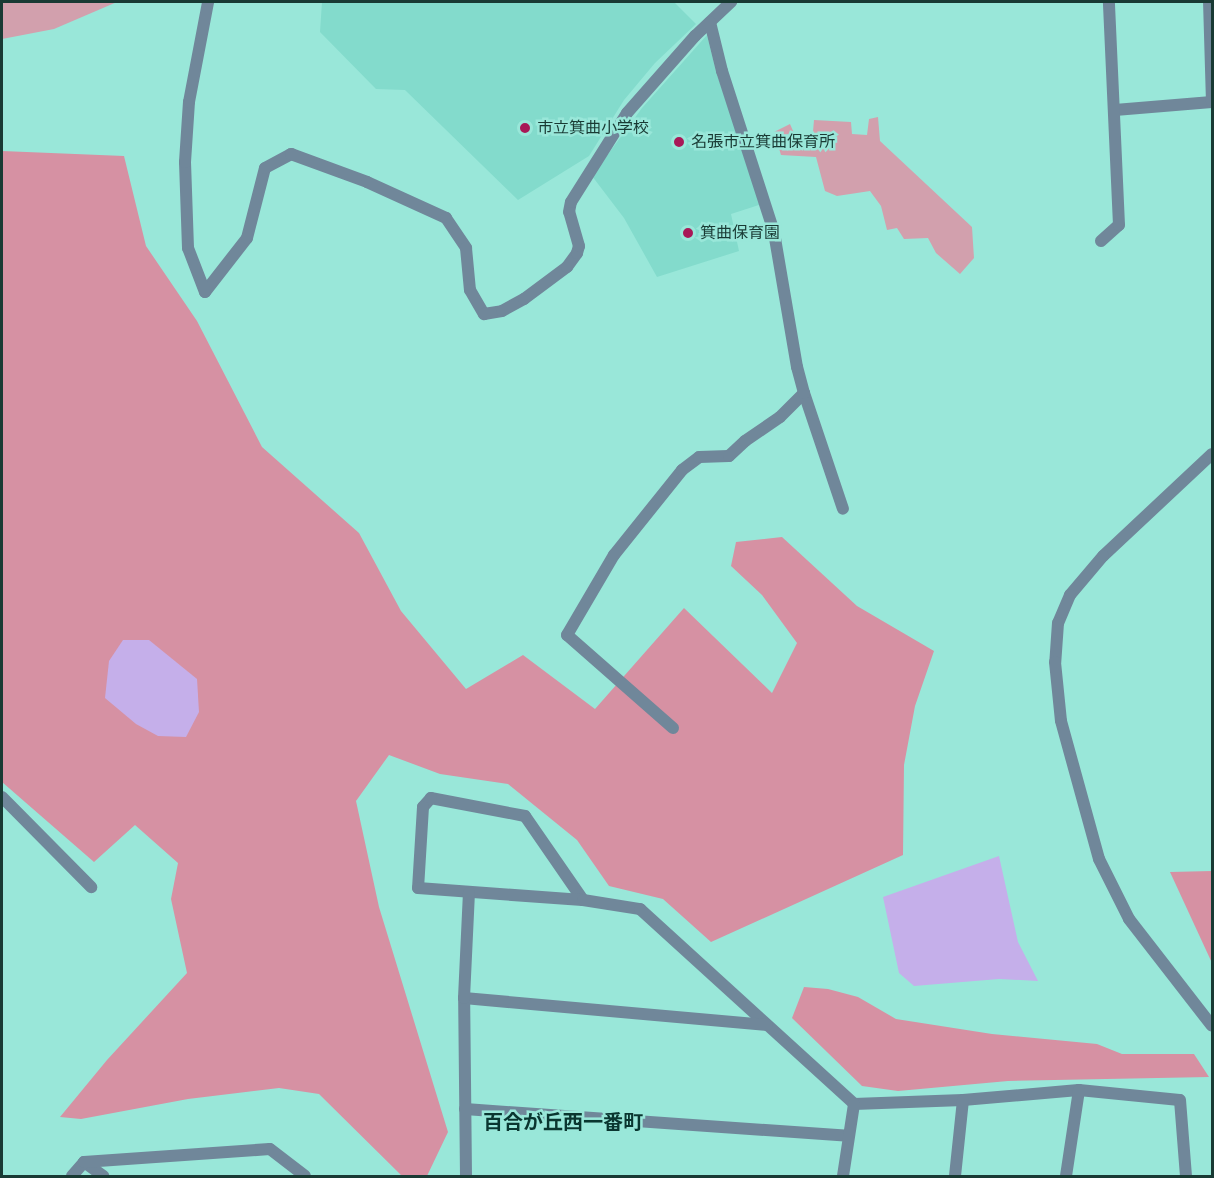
<!DOCTYPE html>
<meta charset="utf-8">
<style>
body{margin:0}
#map{position:relative;width:1214px;height:1178px;overflow:hidden;background:#99e7d9;font-family:Figtree,"Noto Sans JP",sans-serif}
div>[style]{position:absolute}
.built>*{inset:0;background:#83dbcc}
.green>*{inset:0;background:#d2a0ad}
.forest>*{inset:0;background:#d691a3}
.water>*{inset:0;background:#c5afea}
.minor>*{height:12px;margin:-6px;padding:0 6px;transform-origin:6px;border-radius:6px;background:#70879a}
.tertiary>*{height:12px;margin:-6px;padding:0 6px;transform-origin:6px;border-radius:6px;background:#70879a}
.dots>*{width:16px;height:16px;translate:-50% -50%;box-sizing:border-box;border:3px solid #99e7d9;border-radius:50%}
span{translate:-50% -50%;white-space:nowrap;text-align:center;line-height:1.15;-webkit-text-stroke:5px #99e7d9;paint-order:stroke}
.poi-label{font-size:16px;color:#193a34}
.left{translate:0 -50%;text-align:left}
.quarter-label{font-size:20px;color:#0a3630;font-weight:700}
.frame{position:absolute;inset:0;border:3px solid #193a34;pointer-events:none}
</style>
<div id="map">
<div class="built">
<div style="clip-path:polygon(322px 2px,674px 2px,696px 24px,655px 63px,624px 100px,589px 156px,518px 200px,405px 90px,376px 89px,320px 32px)"></div>
<div style="clip-path:polygon(707px 35px,716px 72px,762px 204px,731px 214px,739px 251px,657px 277px,624px 218px,592px 176px,642px 108px)"></div>
</div>
<div class="green">
<div style="clip-path:polygon(2px 2px,117px 2px,54px 29px,2px 39px)"></div>
<div style="clip-path:polygon(878px 117px,880px 141px,972px 227px,974px 258px,960px 274px,936px 253px,928px 238px,904px 239px,897px 228px,887px 230px,881px 206px,870px 191px,837px 196px,825px 191px,816px 157px,781px 155px,774px 132px,790px 124px,797px 140px,812px 143px,814px 120px,851px 122px,852px 134px,867px 135px,869px 119px)"></div>
</div>
<div class="forest">
<div style="clip-path:polygon(2px 151px,124px 156px,146px 246px,197px 321px,262px 447px,359px 533px,401px 611px,466px 689px,523px 655px,595px 709px,684px 608px,772px 693px,797px 643px,762px 595px,731px 566px,736px 542px,782px 537px,857px 606px,934px 651px,915px 706px,904px 765px,903px 855px,711px 942px,663px 899px,609px 886px,577px 840px,508px 784px,440px 774px,389px 755px,356px 801px,379px 907px,448px 1132px,427px 1176px,402px 1176px,319px 1094px,279px 1088px,188px 1099px,81px 1119px,60px 1117px,107px 1060px,187px 973px,171px 899px,178px 863px,135px 825px,94px 862px,2px 782px)"></div>
<div style="clip-path:polygon(1212px 871px,1212px 963px,1170px 872px)"></div>
<div style="clip-path:polygon(804px 987px,828px 989px,858px 997px,896px 1019px,992px 1034px,1097px 1044px,1122px 1054px,1194px 1054px,1209px 1077px,1008px 1081px,898px 1091px,862px 1086px,792px 1018px)"></div>
</div>
<div class="water">
<div style="clip-path:polygon(123px 640px,149px 640px,197px 679px,199px 712px,186px 737px,158px 736px,136px 724px,105px 698px,109px 661px)"></div>
<div style="clip-path:polygon(999px 856px,1018px 942px,1038px 981px,999px 979px,914px 986px,899px 973px,883px 897px)"></div>
</div>
<div class="minor">
<div style="left:1115px;top:110px;width:97px;rotate:-4.7deg"></div>
<div style="left:1212px;top:102px;width:100px;rotate:-91.7deg"></div>
<div style="left:1101px;top:241px;width:24px;rotate:-42deg"></div>
<div style="left:1119px;top:225px;width:223px;rotate:-92.6deg"></div>
<div style="left:205px;top:292px;width:68px;rotate:-52.1deg"></div>
<div style="left:247px;top:238px;width:72px;rotate:-75.6deg"></div>
<div style="left:265px;top:168px;width:30px;rotate:-28deg"></div>
<div style="left:291px;top:154px;width:81px;rotate:20.2deg"></div>
<div style="left:367px;top:182px;width:87px;rotate:24.5deg"></div>
<div style="left:446px;top:218px;width:36px;rotate:56deg"></div>
<div style="left:466px;top:248px;width:42px;rotate:84.6deg"></div>
<div style="left:470px;top:290px;width:28px;rotate:60deg"></div>
<div style="left:484px;top:314px;width:18px;rotate:-9deg"></div>
<div style="left:502px;top:311px;width:25px;rotate:-29deg"></div>
<div style="left:524px;top:299px;width:54px;rotate:-36.7deg"></div>
<div style="left:567px;top:267px;width:17px;rotate:-54deg"></div>
<div style="left:577px;top:253px;width:7px;rotate:-74deg"></div>
<div style="left:579px;top:246px;width:35px;rotate:-106deg"></div>
<div style="left:569px;top:212px;width:10px;rotate:-79deg"></div>
<div style="left:571px;top:202px;width:105px;rotate:-57.8deg"></div>
<div style="left:627px;top:113px;width:103px;rotate:-48.6deg"></div>
<div style="left:695px;top:36px;width:50px;rotate:-43.4deg"></div>
<div style="left:205px;top:292px;width:47px;rotate:-111.1deg"></div>
<div style="left:188px;top:248px;width:86px;rotate:-92deg"></div>
<div style="left:185px;top:162px;width:60px;rotate:-86.2deg"></div>
<div style="left:189px;top:102px;width:102px;rotate:-79.2deg"></div>
<div style="left:804px;top:393px;width:122px;rotate:71.4deg"></div>
<div style="left:673px;top:728px;width:141px;rotate:-138.7deg"></div>
<div style="left:567px;top:635px;width:93px;rotate:-59.6deg"></div>
<div style="left:614px;top:555px;width:109px;rotate:-51.3deg"></div>
<div style="left:682px;top:470px;width:21px;rotate:-37deg"></div>
<div style="left:699px;top:457px;width:30px;rotate:-2deg"></div>
<div style="left:729px;top:456px;width:22px;rotate:-43deg"></div>
<div style="left:745px;top:441px;width:42px;rotate:-34.4deg"></div>
<div style="left:780px;top:417px;width:34px;rotate:-45deg"></div>
<div style="left:804px;top:393px;width:27px;rotate:-105deg"></div>
<div style="left:797px;top:367px;width:137px;rotate:-99.7deg"></div>
<div style="left:774px;top:232px;width:169px;rotate:-107.9deg"></div>
<div style="left:722px;top:71px;width:50px;rotate:-103.8deg"></div>
<div style="left:2px;top:797px;width:127px;rotate:45.3deg"></div>
<div style="left:583px;top:900px;width:102px;rotate:-124.6deg"></div>
<div style="left:525px;top:816px;width:96px;rotate:-169.2deg"></div>
<div style="left:431px;top:798px;width:12px;rotate:132deg"></div>
<div style="left:423px;top:807px;width:81px;rotate:93.5deg"></div>
<div style="left:418px;top:888px;width:165px;rotate:4.2deg"></div>
<div style="left:583px;top:900px;width:58px;rotate:9deg"></div>
<div style="left:640px;top:909px;width:290px;rotate:42.3deg"></div>
<div style="left:854px;top:1104px;width:109px;rotate:-2.1deg"></div>
<div style="left:963px;top:1100px;width:116px;rotate:-4.9deg"></div>
<div style="left:1079px;top:1090px;width:101px;rotate:5.7deg"></div>
<div style="left:1180px;top:1100px;width:76px;rotate:85.5deg"></div>
<div style="left:464px;top:998px;width:304px;rotate:5.1deg"></div>
<div style="left:465px;top:1109px;width:384px;rotate:4deg"></div>
<div style="left:84px;top:1162px;width:24px;rotate:36deg"></div>
<div style="left:72px;top:1176px;width:18px;rotate:-49deg"></div>
<div style="left:84px;top:1162px;width:186px;rotate:-4deg"></div>
<div style="left:270px;top:1149px;width:44px;rotate:37.6deg"></div>
<div style="left:466px;top:1176px;width:178px;rotate:-90.6deg"></div>
<div style="left:464px;top:998px;width:105px;rotate:-87.3deg"></div>
<div style="left:843px;top:1176px;width:73px;rotate:-81.3deg"></div>
<div style="left:955px;top:1176px;width:76px;rotate:-84deg"></div>
<div style="left:1066px;top:1176px;width:87px;rotate:-81.4deg"></div>
</div>
<div class="tertiary">
<div style="left:1212px;top:454px;width:149px;rotate:136.9deg"></div>
<div style="left:1103px;top:556px;width:51px;rotate:130.2deg"></div>
<div style="left:1070px;top:595px;width:30px;rotate:113deg"></div>
<div style="left:1058px;top:623px;width:39px;rotate:94deg"></div>
<div style="left:1055px;top:662px;width:59px;rotate:84.2deg"></div>
<div style="left:1061px;top:721px;width:143px;rotate:74.6deg"></div>
<div style="left:1099px;top:859px;width:67px;rotate:63.4deg"></div>
<div style="left:1129px;top:919px;width:135px;rotate:52.2deg"></div>
</div>
<div class="dots">
<div style="left:525px;top:128px;background:#a81857"></div>
<div style="left:679px;top:142px;background:#a81857"></div>
<div style="left:688px;top:233px;background:#a81857"></div>
</div>
<div class="poi-label">
<span class="left" style="left:537px;top:128px">市立箕曲小学校</span>
<span class="left" style="left:691px;top:142px">名張市立箕曲保育所</span>
<span class="left" style="left:700px;top:233px">箕曲保育園</span>
</div>
<div class="quarter-label">
<span style="left:563px;top:1122px">百合が丘西一番町</span>
</div>
<div class="frame"></div>
</div>
